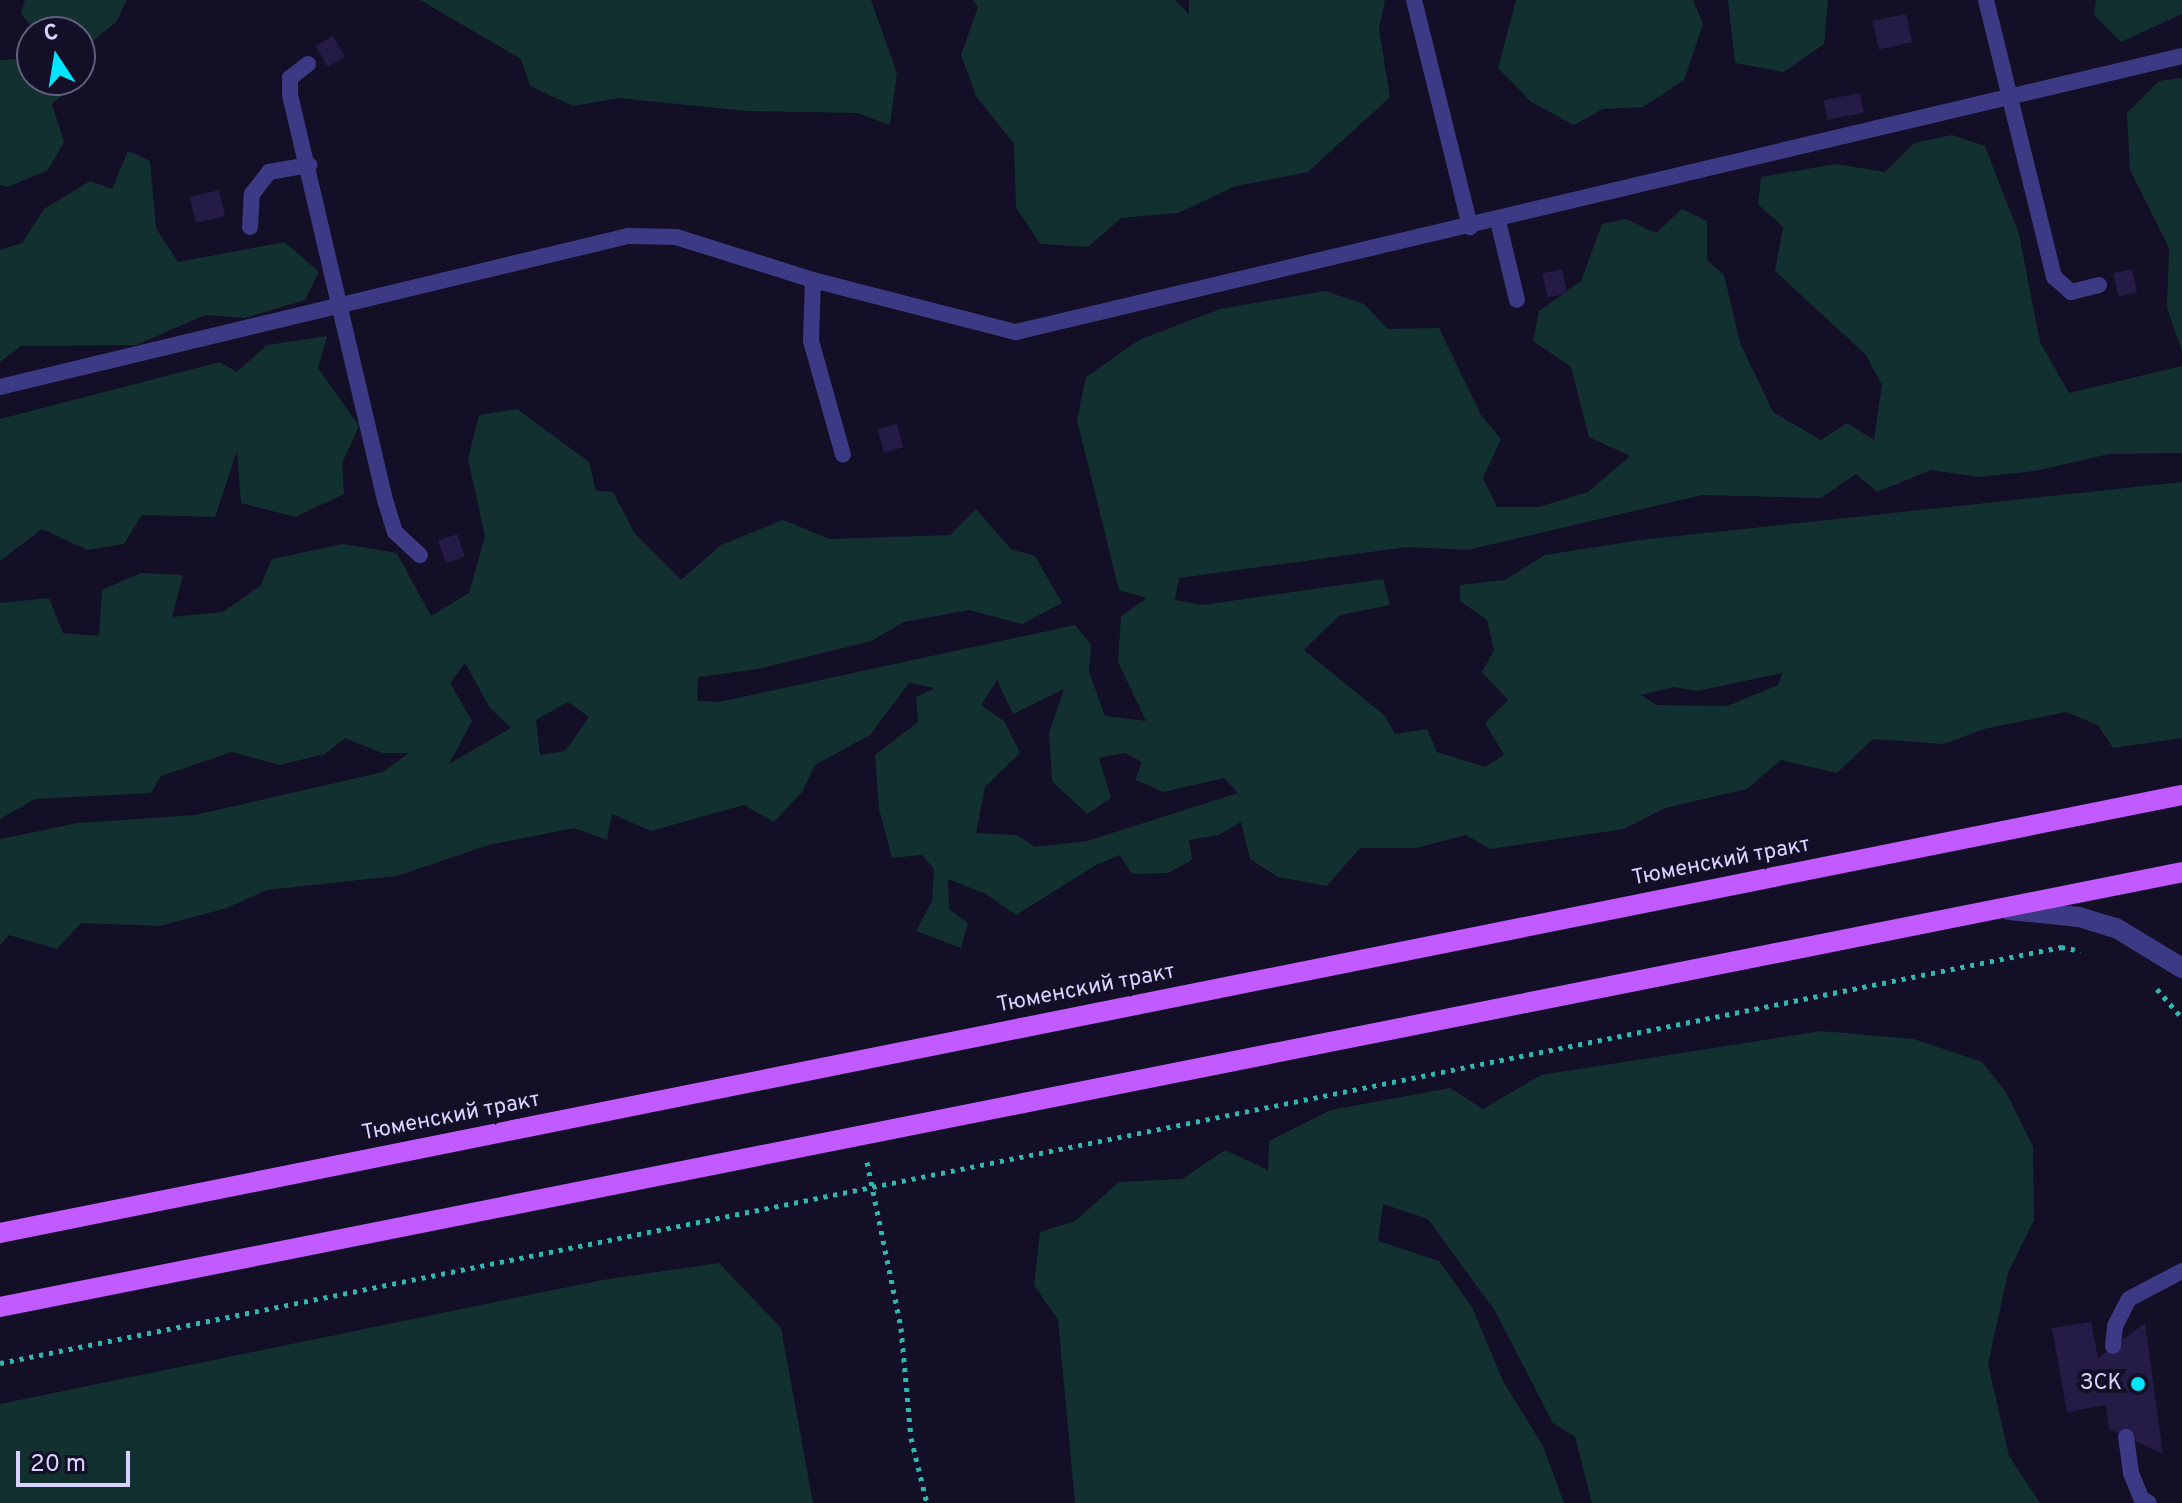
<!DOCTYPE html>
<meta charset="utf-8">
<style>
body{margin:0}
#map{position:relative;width:2182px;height:1503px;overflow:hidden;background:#130f26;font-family:Overpass,sans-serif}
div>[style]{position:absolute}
.green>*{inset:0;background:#12302f}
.building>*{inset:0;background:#241b47;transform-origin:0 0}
.path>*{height:5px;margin-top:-2.5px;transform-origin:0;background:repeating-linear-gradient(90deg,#2fb8b0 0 4px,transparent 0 10px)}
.service>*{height:16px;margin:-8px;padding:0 8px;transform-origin:8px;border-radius:8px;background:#3d3a85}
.tertiary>*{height:20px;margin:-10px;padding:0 10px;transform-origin:10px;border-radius:10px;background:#3d3a85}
.primary>*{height:20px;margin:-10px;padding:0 10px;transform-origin:10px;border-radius:10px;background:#c25bff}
.dots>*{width:22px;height:22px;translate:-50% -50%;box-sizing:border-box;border:4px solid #130f26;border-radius:50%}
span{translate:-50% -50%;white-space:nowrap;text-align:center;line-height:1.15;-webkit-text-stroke:8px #130f26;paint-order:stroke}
.street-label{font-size:22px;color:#d9d4ff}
.poi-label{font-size:22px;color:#d9d4ff}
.right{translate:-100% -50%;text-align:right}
.north{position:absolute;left:16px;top:16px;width:80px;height:80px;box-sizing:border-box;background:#130f26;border:2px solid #625e7d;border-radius:50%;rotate:348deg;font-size:22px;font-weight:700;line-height:32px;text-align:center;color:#d9d4ff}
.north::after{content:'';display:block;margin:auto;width:28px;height:36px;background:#00e5ff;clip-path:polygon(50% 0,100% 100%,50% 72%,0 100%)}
.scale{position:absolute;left:16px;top:1451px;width:114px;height:36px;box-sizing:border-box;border:4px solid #d9d4ff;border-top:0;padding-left:10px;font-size:24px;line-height:28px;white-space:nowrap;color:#d9d4ff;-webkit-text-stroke:6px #130f26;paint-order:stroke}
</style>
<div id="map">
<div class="green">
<div style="clip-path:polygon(25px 0,127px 0,116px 22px,88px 45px,80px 80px,80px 32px,36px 32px,21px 14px)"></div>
<div style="clip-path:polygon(420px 0,871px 0,897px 73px,890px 125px,857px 113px,746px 111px,619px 98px,573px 106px,530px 86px,521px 59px)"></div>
<div style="clip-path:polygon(973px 0,1175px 0,1189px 14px,1189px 0,1385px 0,1379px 29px,1390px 97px,1308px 172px,1236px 186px,1178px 213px,1121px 218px,1088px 247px,1040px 244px,1016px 207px,1014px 144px,976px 96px,961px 55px,978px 7px)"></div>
<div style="clip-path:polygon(1516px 0,1693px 0,1703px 24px,1684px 80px,1643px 107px,1603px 109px,1574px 125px,1531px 102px,1498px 68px)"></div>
<div style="clip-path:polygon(1728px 0,1828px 0,1824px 44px,1784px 72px,1735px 63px)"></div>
<div style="clip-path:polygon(2096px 0,2182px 0,2182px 14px,2121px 42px,2094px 15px)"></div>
<div style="clip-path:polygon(32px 38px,32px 80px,80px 80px,52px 104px,64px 142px,48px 170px,8px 187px,0 185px,0 60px,18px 59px)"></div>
<div style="clip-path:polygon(2182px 78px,2182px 351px,2167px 308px,2169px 248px,2130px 170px,2127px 113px,2159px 81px)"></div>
<div style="clip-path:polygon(evenodd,1952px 135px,1985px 146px,2019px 234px,2040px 342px,2069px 393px,2182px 366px,2182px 453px,2109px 454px,2035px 471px,1979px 477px,1931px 470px,1877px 492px,1856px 474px,1821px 498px,1702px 495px,1468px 550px,1407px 547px,1179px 578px,1175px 600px,1203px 605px,1383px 579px,1390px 605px,1340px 615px,1304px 650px,1385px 716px,1395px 734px,1427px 729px,1437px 752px,1485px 767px,1504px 755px,1485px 723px,1508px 700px,1482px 672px,1494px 650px,1487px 620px,1460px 601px,1460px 585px,1505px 580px,1545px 555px,1640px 540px,2182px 482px,2182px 738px,2113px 748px,2098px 725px,2066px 712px,1984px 729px,1944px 744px,1873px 739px,1837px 773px,1781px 760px,1747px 789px,1665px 808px,1624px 829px,1490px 849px,1466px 835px,1416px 848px,1360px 848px,1327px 886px,1278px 877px,1250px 859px,1241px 822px,1219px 835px,1189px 840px,1192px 860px,1168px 873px,1132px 874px,1120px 855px,1096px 865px,1016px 915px,986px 894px,948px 879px,949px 909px,968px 923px,961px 948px,916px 931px,932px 901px,934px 869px,922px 855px,892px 858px,879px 809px,875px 755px,918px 722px,916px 697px,935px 688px,909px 683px,870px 735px,815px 765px,802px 792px,774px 822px,744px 805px,651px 831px,612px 814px,607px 840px,574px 828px,489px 845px,397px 876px,267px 890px,227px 908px,160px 926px,81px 923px,57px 949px,9px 935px,0 945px,0 839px,78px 823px,195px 815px,383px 772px,409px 753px,382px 753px,345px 738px,325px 754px,280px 765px,232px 752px,161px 776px,151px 793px,35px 799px,0 819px,0 603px,49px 598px,63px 633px,99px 636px,102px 590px,141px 573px,183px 575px,172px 617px,223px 612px,260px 586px,272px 559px,343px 544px,397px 553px,431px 616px,469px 593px,485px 536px,468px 459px,479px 415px,517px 409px,589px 462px,596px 491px,613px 492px,635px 534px,681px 580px,721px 545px,783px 520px,830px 539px,950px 535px,976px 509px,1011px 549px,1035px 556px,1062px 603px,1022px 624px,969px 610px,904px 622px,871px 641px,758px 669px,698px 677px,697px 701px,719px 702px,1075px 625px,1091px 645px,1089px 672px,1105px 716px,1146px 721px,1118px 662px,1121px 616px,1147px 598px,1119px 590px,1077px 420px,1086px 377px,1139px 340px,1220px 309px,1325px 291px,1364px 304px,1388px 329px,1439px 328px,1481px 415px,1501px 439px,1483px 478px,1497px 507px,1539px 507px,1588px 492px,1630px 456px,1589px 437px,1571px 367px,1533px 341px,1539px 311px,1581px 281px,1602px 224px,1626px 219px,1656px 233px,1682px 209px,1707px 221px,1707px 260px,1724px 275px,1740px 343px,1773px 412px,1821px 440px,1847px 423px,1874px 440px,1882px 385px,1866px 355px,1775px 271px,1783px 227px,1758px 204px,1761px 177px,1836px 164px,1885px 172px,1914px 143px,1952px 135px,465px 663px,490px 708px,511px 728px,449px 764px,472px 721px,450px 683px,465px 663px,1952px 135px,1782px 673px,1778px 685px,1727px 706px,1656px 705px,1641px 695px,1674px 687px,1697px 691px,1782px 673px,1952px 135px,997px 680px,1013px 714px,1064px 689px,1049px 733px,1052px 781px,1087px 814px,1111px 798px,1099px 758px,1125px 753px,1142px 762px,1135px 780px,1164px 792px,1224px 778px,1238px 793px,1087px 841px,1035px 847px,1017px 835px,976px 833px,985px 787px,1020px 753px,1004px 721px,981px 705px,997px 680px,1952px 135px,568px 702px,589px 717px,565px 751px,540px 755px,536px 720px,568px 702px)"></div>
<div style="clip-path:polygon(128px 151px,150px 161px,156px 228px,178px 262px,285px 242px,319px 272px,305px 300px,245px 318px,205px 315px,136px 345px,21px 346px,0 362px,0 250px,22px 243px,44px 209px,90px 181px,112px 189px)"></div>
<div style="clip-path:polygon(327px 336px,318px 368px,359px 426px,342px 463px,344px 494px,295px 517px,241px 503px,237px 451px,215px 517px,142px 515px,124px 544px,87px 550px,42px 529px,0 561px,0 419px,220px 362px,237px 372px,267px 345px)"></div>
<div style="clip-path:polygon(1821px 1031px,1914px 1039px,1982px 1062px,2006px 1092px,2033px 1147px,2034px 1220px,2008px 1273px,1988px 1364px,2009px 1456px,2040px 1503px,1592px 1503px,1575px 1437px,1553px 1423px,1495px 1311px,1428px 1219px,1383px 1204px,1378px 1241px,1439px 1261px,1472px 1307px,1503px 1381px,1543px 1446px,1564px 1503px,1075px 1503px,1058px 1320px,1034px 1285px,1040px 1232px,1075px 1221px,1119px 1182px,1182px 1179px,1225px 1150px,1268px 1170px,1269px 1141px,1331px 1110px,1450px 1088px,1483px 1109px,1541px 1075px)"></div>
<div style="clip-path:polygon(719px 1263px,781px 1328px,813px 1503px,0 1503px,0 1404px,602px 1280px)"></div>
</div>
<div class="building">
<div style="left:1906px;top:14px;width:29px;height:34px;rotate:78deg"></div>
<div style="left:333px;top:36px;width:24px;height:20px;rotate:60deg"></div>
<div style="left:1860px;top:93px;width:20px;height:37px;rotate:79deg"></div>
<div style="left:219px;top:190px;width:27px;height:30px;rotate:77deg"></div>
<div style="left:1562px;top:269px;width:25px;height:20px;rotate:78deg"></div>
<div style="left:2132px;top:269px;width:24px;height:19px;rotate:78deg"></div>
<div style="left:897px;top:424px;width:24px;height:20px;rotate:75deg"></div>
<div style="left:457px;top:534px;width:24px;height:20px;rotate:71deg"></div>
<div style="clip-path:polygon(2091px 1322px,2098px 1358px,2145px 1323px,2163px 1454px,2109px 1429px,2106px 1405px,2067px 1412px,2052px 1328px)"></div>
</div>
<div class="path">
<div style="left:2157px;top:989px;width:38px;rotate:49deg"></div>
<div style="left:867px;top:1162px;width:169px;rotate:78.4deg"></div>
<div style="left:901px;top:1328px;width:110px;rotate:84.8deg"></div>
<div style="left:911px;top:1438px;width:67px;rotate:76.2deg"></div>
<div style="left:0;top:1363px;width:2103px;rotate:-11.41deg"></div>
<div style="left:2061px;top:947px;width:20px;rotate:11deg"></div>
</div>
<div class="service">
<div style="left:1414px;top:0;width:234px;rotate:76.1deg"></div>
<div style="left:1986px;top:0;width:285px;rotate:76.2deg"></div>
<div style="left:2054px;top:277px;width:23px;rotate:41deg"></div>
<div style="left:2071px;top:292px;width:29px;rotate:-14deg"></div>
<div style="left:308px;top:64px;width:23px;rotate:142deg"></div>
<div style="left:290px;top:78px;width:17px;rotate:90deg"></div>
<div style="left:290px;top:95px;width:419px;rotate:76.8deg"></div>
<div style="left:386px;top:503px;width:30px;rotate:73deg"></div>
<div style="left:395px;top:532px;width:34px;rotate:43deg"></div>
<div style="left:1498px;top:221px;width:81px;rotate:76.5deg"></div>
<div style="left:250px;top:227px;width:33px;rotate:-87deg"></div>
<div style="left:252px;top:194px;width:28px;rotate:-52deg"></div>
<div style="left:269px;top:172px;width:41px;rotate:-9.9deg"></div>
<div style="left:813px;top:280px;width:61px;rotate:91.9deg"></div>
<div style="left:811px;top:341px;width:118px;rotate:74.3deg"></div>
<div style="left:0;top:387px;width:646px;rotate:-13.52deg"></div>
<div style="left:628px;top:236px;width:48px;rotate:1.2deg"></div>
<div style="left:676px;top:237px;width:144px;rotate:17.4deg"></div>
<div style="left:813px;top:280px;width:210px;rotate:14.4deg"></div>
<div style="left:1016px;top:332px;width:1198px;rotate:-13.32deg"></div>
<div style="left:2113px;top:1346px;width:20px;rotate:-84deg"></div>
<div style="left:2115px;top:1326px;width:30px;rotate:-63deg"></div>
<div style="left:2129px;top:1299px;width:60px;rotate:-27.8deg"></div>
<div style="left:2126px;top:1437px;width:36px;rotate:82deg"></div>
<div style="left:2131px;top:1473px;width:27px;rotate:68deg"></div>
<div style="left:2141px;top:1498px;width:9px;rotate:32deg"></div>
</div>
<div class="tertiary">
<div style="left:2009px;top:910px;width:70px;rotate:5.7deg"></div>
<div style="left:2079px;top:917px;width:39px;rotate:17deg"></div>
<div style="left:2116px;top:928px;width:77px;rotate:31.2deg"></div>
</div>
<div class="primary">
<div style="left:0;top:1233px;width:2226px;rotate:-11.35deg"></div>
<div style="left:0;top:1307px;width:2225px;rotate:-11.27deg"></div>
</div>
<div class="dots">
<div style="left:2138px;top:1384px;background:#00e5ff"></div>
</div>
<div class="street-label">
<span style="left:1721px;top:862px;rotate:-11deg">Тюменский тракт</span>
<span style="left:1086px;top:989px;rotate:-11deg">Тюменский тракт</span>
<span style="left:451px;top:1117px;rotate:-11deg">Тюменский тракт</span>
</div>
<div class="poi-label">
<span class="right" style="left:2122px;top:1384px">ЗСК</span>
</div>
<div class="north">С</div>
<div class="scale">20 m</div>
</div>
